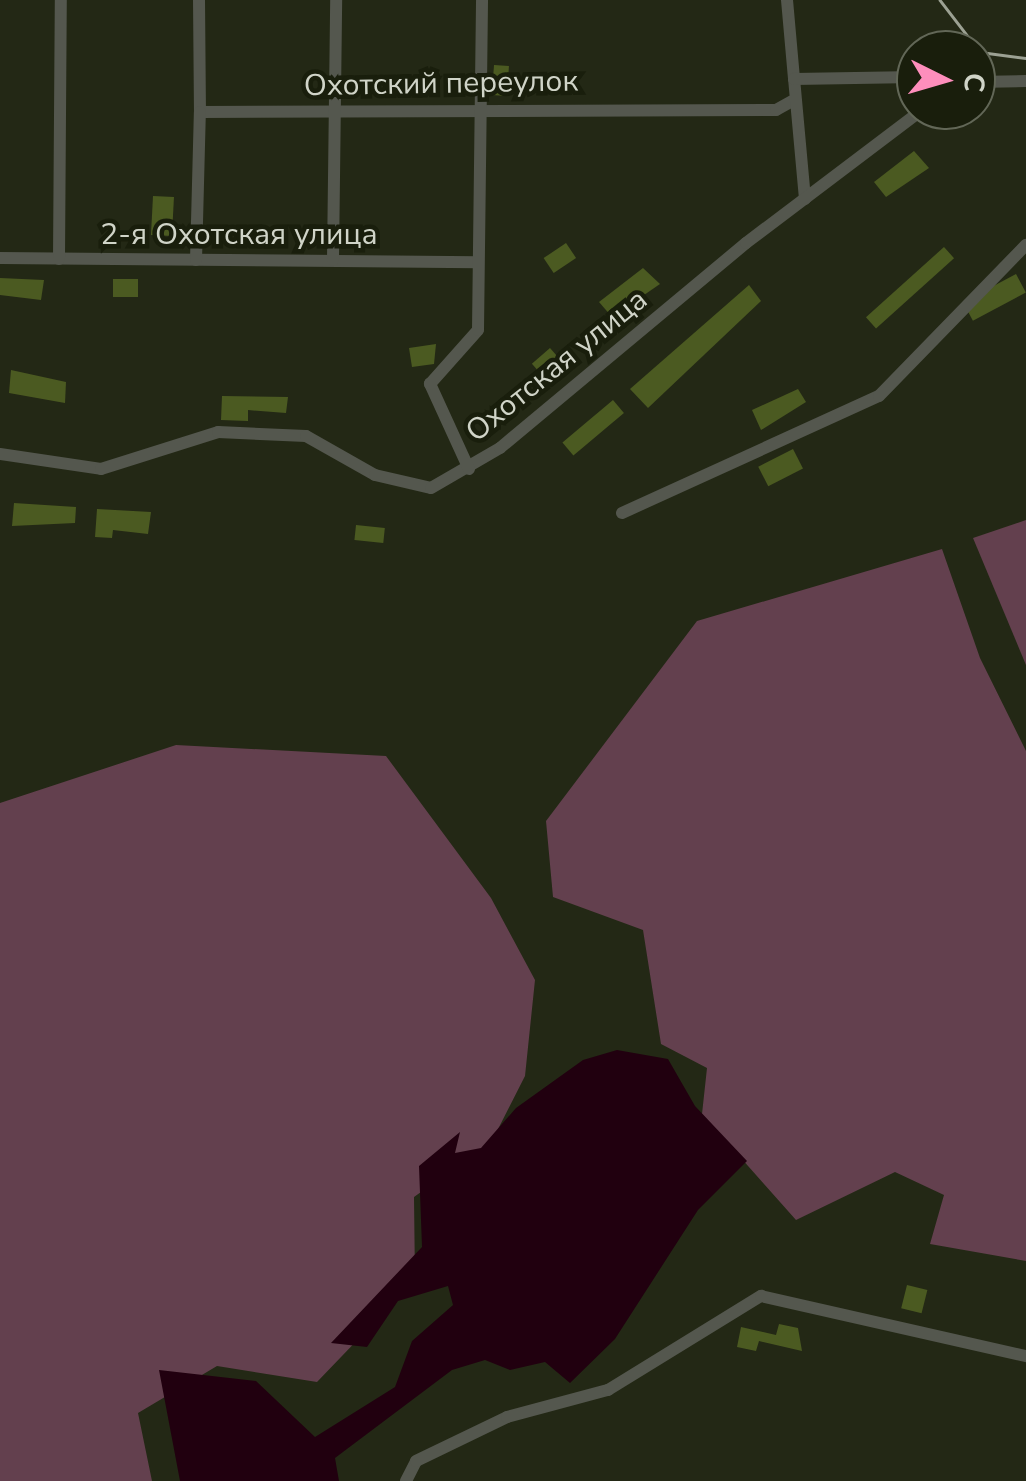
<!DOCTYPE html>
<meta charset="utf-8">
<style>
body{margin:0}
#map{position:relative;width:1026px;height:1481px;overflow:hidden;background:#232815;font-family:"Nunito Sans",sans-serif}
div>[style]{position:absolute}
.green>*{inset:0;background:#63404e}
.water>*{inset:0;background:#21000f}
.building>*{inset:0;background:#4b5a21;transform-origin:0 0}
.minor>*{height:12px;margin:-6px;padding:0 6px;transform-origin:6px;border-radius:6px;background:#54574e}
.tram>*{height:2.5px;margin:-1.25px;padding:0 1.25px;transform-origin:1.25px;border-radius:1.25px;background:#9ca193}
span{translate:-50% -50%;white-space:nowrap;text-align:center;line-height:1.15;-webkit-text-stroke:9px #191e0c;paint-order:stroke}
.street-label{font-size:30px;color:#d0d4c8}
.north{position:absolute;left:896px;top:30px;width:100px;height:100px;box-sizing:border-box;background:#191e0c;border:2px solid #626757;border-radius:50%;rotate:95deg;font-size:28px;font-weight:700;line-height:40px;text-align:center;color:#d0d4c8}
.north::after{content:'';display:block;margin:auto;width:35px;height:45px;background:#fe8ebc;clip-path:polygon(50% 0,100% 100%,50% 72%,0 100%)}
</style>
<div id="map">
<div class="green">
<div style="clip-path:polygon(1026px 520px,1026px 665px,973px 538px)"></div>
<div style="clip-path:polygon(942px 549px,980px 658px,1026px 751px,1026px 1261px,930px 1244px,944px 1195px,895px 1172px,796px 1220px,702px 1114px,707px 1068px,661px 1044px,643px 930px,553px 897px,546px 821px,697px 621px)"></div>
<div style="clip-path:polygon(176px 745px,386px 756px,491px 898px,535px 980px,525px 1076px,492px 1141px,414px 1197px,415px 1280px,317px 1382px,217px 1366px,138px 1413px,152px 1481px,0 1481px,0 803px)"></div>
</div>
<div class="water">
<div style="clip-path:polygon(617px 1050px,668px 1059px,695px 1106px,747px 1161px,698px 1210px,615px 1339px,570px 1383px,545px 1362px,510px 1370px,485px 1360px,452px 1370px,335px 1458px,339px 1481px,180px 1481px,159px 1370px,256px 1381px,315px 1437px,395px 1387px,412px 1341px,453px 1305px,448px 1286px,398px 1301px,367px 1347px,331px 1343px,422px 1247px,419px 1166px,460px 1132px,455px 1153px,481px 1148px,516px 1108px,583px 1060px)"></div>
</div>
<div class="building">
<div style="left:494px;top:65px;width:15px;height:30px;rotate:4deg"></div>
<div style="clip-path:polygon(914px 151px,929px 168px,886px 197px,874px 182px)"></div>
<div style="left:153px;top:196px;width:21px;height:39px;rotate:3deg"></div>
<div style="left:566px;top:243px;width:18px;height:27px;rotate:56deg"></div>
<div style="left:944px;top:247px;width:15px;height:105px;rotate:48deg"></div>
<div style="clip-path:polygon(643px 268px,660px 284px,612px 317px,599px 302px)"></div>
<div style="left:1016px;top:274px;width:21px;height:60px;rotate:62deg"></div>
<div style="clip-path:polygon(0 278px,44px 280px,41px 300px,0 295px)"></div>
<div style="left:113px;top:279px;width:25px;height:18px"></div>
<div style="clip-path:polygon(749px 285px,761px 301px,648px 408px,630px 389px)"></div>
<div style="clip-path:polygon(436px 344px,434px 364px,412px 367px,409px 348px)"></div>
<div style="left:550px;top:348px;width:18px;height:24px;rotate:49deg"></div>
<div style="clip-path:polygon(11px 370px,66px 382px,65px 403px,9px 393px)"></div>
<div style="clip-path:polygon(798px 389px,806px 402px,761px 430px,752px 410px)"></div>
<div style="clip-path:polygon(222px 396px,288px 397px,286px 413px,248px 410px,248px 421px,221px 420px)"></div>
<div style="left:613px;top:400px;width:17px;height:66px;rotate:50deg"></div>
<div style="left:793px;top:449px;width:22px;height:39px;rotate:63deg"></div>
<div style="clip-path:polygon(14px 503px,76px 507px,75px 523px,12px 526px)"></div>
<div style="clip-path:polygon(97px 509px,151px 512px,148px 534px,113px 530px,112px 538px,95px 537px)"></div>
<div style="left:356px;top:525px;width:29px;height:15px;rotate:6deg"></div>
<div style="left:907px;top:1285px;width:21px;height:24px;rotate:14deg"></div>
<div style="clip-path:polygon(779px 1324px,798px 1328px,802px 1351px,759px 1341px,756px 1351px,737px 1347px,741px 1327px,776px 1335px)"></div>
</div>
<div class="minor">
<div style="left:199px;top:0;width:112px;rotate:89.5deg"></div>
<div style="left:200px;top:112px;width:576px;rotate:-0.2deg"></div>
<div style="left:776px;top:110px;width:18px;rotate:-29deg"></div>
<div style="left:787px;top:0;width:79px;rotate:84.9deg"></div>
<div style="left:976px;top:82px;width:50px;rotate:-1.1deg"></div>
<div style="left:805px;top:199px;width:121px;rotate:-95.2deg"></div>
<div style="left:794px;top:79px;width:122px;rotate:-0.9deg"></div>
<div style="left:0;top:258px;width:478px;rotate:0.5deg"></div>
<div style="left:59px;top:259px;width:259px;rotate:-89.6deg"></div>
<div style="left:196px;top:260px;width:148px;rotate:-88.5deg"></div>
<div style="left:333px;top:260px;width:260px;rotate:-89.3deg"></div>
<div style="left:0;top:454px;width:102px;rotate:8.4deg"></div>
<div style="left:101px;top:469px;width:123px;rotate:-17.5deg"></div>
<div style="left:218px;top:432px;width:88px;rotate:2.6deg"></div>
<div style="left:306px;top:436px;width:79px;rotate:29.5deg"></div>
<div style="left:375px;top:475px;width:57px;rotate:13.1deg"></div>
<div style="left:431px;top:488px;width:80px;rotate:-30.1deg"></div>
<div style="left:500px;top:448px;width:320px;rotate:-39.8deg"></div>
<div style="left:746px;top:243px;width:221px;rotate:-37.1deg"></div>
<div style="left:469px;top:469px;width:94px;rotate:-114.6deg"></div>
<div style="left:430px;top:384px;width:72px;rotate:-48.4deg"></div>
<div style="left:478px;top:330px;width:330px;rotate:-89.3deg"></div>
<div style="left:622px;top:513px;width:282px;rotate:-24.5deg"></div>
<div style="left:879px;top:396px;width:211px;rotate:-45.8deg"></div>
<div style="left:406px;top:1481px;width:22px;rotate:-63deg"></div>
<div style="left:416px;top:1461px;width:101px;rotate:-25.8deg"></div>
<div style="left:507px;top:1417px;width:105px;rotate:-15deg"></div>
<div style="left:608px;top:1390px;width:180px;rotate:-31.6deg"></div>
<div style="left:761px;top:1296px;width:272px;rotate:12.8deg"></div>
</div>
<div class="tram">
<div style="left:940px;top:0;width:66px;rotate:52.4deg"></div>
<div style="left:980px;top:52px;width:46px;rotate:7.4deg"></div>
</div>
<div class="street-label">
<span style="left:441px;top:84px;rotate:-1deg">Охотский переулок</span>
<span style="left:239px;top:235px">2-я Охотская улица</span>
<span style="left:557px;top:366px;rotate:-39deg">Охотская улица</span>
</div>
<div class="north">С</div>
</div>
